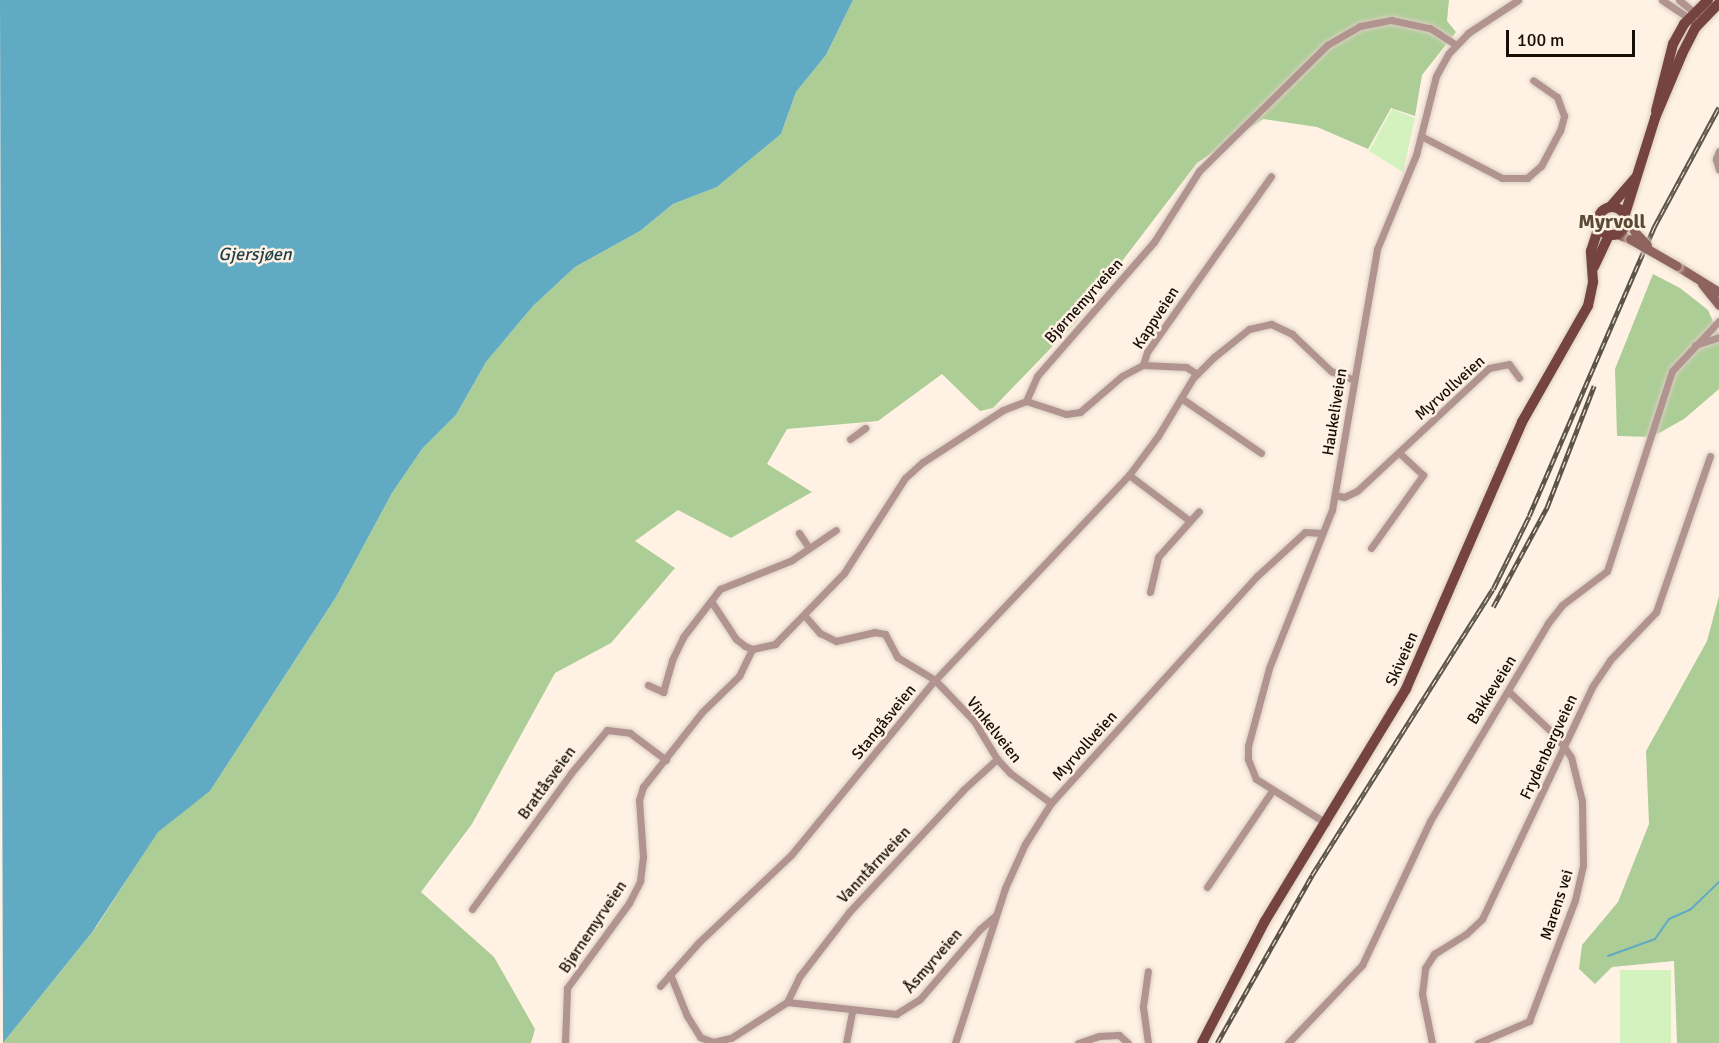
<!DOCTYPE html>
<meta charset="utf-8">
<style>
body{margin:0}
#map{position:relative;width:1719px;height:1043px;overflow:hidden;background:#fff2e4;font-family:Signika,sans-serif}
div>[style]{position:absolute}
.green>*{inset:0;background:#d3f2be;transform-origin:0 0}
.forest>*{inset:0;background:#adcd96}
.water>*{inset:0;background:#60aac3}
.stream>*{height:2px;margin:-1px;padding:0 1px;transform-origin:1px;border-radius:1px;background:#60aac3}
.roads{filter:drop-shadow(0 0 2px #dacec1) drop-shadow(0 0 2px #dacec1)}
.minor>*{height:7px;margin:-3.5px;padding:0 3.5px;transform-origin:3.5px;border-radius:3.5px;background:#b19390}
.secondary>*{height:9px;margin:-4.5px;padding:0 4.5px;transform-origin:4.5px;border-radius:4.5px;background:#8f6460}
.primary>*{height:10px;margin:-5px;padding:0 5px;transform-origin:5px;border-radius:5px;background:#754340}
.primary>.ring{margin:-5px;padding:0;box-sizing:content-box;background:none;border:10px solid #754340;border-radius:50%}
.rail>*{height:4.5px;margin-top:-2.25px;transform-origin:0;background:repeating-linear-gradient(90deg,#fff2e4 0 7px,#5d544a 0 14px);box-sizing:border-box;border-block:2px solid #5d544a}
.bridges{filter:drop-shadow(0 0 2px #dacec1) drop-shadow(0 0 2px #dacec1)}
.secondary-bridge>*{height:9px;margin:-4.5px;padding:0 4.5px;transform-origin:4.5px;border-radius:4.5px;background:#8f6460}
span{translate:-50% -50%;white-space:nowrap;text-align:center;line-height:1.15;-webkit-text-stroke:5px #fff2e4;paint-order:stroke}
.street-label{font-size:16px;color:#170f07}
.water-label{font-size:18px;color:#1c3f4a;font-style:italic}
.quarter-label{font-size:20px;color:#5a4935;font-weight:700}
.scale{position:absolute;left:1506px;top:30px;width:129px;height:27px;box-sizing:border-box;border:3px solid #170f07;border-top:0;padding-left:8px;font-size:18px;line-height:21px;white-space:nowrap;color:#170f07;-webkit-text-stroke:4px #fff2e4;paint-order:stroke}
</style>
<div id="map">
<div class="green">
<div style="clip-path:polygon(1392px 109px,1415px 118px,1403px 172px,1369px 151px)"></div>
<div style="left:1620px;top:970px;width:51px;height:73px"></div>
</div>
<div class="forest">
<div style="clip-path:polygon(853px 0,1449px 0,1447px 21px,1456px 32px,1422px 75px,1415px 116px,1391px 108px,1368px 149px,1317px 127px,1263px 119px,1197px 163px,1074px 324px,993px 408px,980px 411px,942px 374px,878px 421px,787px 429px,767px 464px,812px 492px,731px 538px,678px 510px,635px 541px,675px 568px,611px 643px,555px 673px,472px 824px,421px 892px,494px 957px,535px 1029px,531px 1043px,3px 1043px,97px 926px,158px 831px,210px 791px,336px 597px,392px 493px,422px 449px,456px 415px,486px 362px,533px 306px,575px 267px,640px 231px,673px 204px,717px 187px,781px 134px,796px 92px,826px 55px)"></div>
<div style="clip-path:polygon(1653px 274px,1680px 288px,1708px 310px,1719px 335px,1719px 389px,1684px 419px,1652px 437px,1617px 436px,1615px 369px)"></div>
<div style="clip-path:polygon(1719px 596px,1719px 1043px,1677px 1043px,1674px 961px,1612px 967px,1595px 984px,1579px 969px,1582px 945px,1618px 902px,1649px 824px,1646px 751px,1707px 641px)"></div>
</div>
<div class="water">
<div style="clip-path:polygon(0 0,853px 0,826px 55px,796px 92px,781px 134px,717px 187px,673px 204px,640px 231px,575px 267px,533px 306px,486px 362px,456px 415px,422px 449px,392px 493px,336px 597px,210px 791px,158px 832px,93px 931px,3px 1043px)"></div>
</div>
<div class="stream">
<div style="left:1608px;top:956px;width:50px;rotate:-19.9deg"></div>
<div style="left:1655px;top:939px;width:24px;rotate:-55deg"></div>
<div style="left:1669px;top:919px;width:24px;rotate:-24deg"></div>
<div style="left:1691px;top:909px;width:39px;rotate:-44deg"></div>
</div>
<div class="roads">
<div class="minor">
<div style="left:1662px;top:0;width:36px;rotate:34deg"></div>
<div style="left:1679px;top:0;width:22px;rotate:39deg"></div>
<div style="left:1421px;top:136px;width:91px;rotate:27.4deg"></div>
<div style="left:1502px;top:178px;width:25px"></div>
<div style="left:1527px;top:178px;width:18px;rotate:-41deg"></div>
<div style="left:1541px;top:166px;width:40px;rotate:-62deg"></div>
<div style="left:1560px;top:131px;width:16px;rotate:-75deg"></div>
<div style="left:1564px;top:116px;width:20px;rotate:-110deg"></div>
<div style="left:1557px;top:97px;width:29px;rotate:-145deg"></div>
<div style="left:1719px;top:151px;width:9px;rotate:111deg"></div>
<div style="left:1716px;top:159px;width:11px;rotate:75deg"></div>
<div style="left:1695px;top:345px;width:25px;rotate:-18deg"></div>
<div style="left:1143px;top:365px;width:14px;rotate:-73deg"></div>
<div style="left:1147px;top:352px;width:215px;rotate:-54.8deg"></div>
<div style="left:1181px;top:398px;width:97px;rotate:34.5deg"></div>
<div style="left:1026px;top:401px;width:27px;rotate:-66deg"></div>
<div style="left:1037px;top:376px;width:178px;rotate:-48.9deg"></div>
<div style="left:1154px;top:242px;width:84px;rotate:-57.6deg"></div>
<div style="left:1199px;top:171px;width:180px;rotate:-44.5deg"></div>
<div style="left:1327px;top:45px;width:38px;rotate:-30deg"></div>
<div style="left:1360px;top:26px;width:32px;rotate:-11deg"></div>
<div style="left:1391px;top:20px;width:40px;rotate:12deg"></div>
<div style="left:1430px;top:28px;width:31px;rotate:33deg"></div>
<div style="left:850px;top:439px;width:19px;rotate:-36deg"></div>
<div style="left:1129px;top:475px;width:76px;rotate:37deg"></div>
<div style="left:1190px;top:521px;width:13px;rotate:-48deg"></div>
<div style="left:1335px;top:495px;width:9px;rotate:13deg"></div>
<div style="left:1344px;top:497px;width:14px;rotate:-25deg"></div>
<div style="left:1357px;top:491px;width:180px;rotate:-43deg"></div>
<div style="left:1489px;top:368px;width:20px;rotate:-11deg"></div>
<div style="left:1509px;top:364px;width:17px;rotate:54deg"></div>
<div style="left:799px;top:533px;width:18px;rotate:56deg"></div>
<div style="left:1371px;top:548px;width:90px;rotate:-54.5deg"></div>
<div style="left:1423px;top:475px;width:33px;rotate:-137deg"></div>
<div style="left:1150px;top:592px;width:36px;rotate:-77deg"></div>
<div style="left:1158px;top:557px;width:48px;rotate:-48.4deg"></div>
<div style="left:711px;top:601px;width:45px;rotate:56.7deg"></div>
<div style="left:736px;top:639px;width:11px;rotate:38deg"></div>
<div style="left:745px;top:646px;width:8px;rotate:23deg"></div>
<div style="left:752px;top:649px;width:24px;rotate:-12deg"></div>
<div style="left:775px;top:644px;width:99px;rotate:-45.8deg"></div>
<div style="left:844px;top:573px;width:113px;rotate:-57.3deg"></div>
<div style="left:905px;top:478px;width:24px;rotate:-42deg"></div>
<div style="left:923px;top:462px;width:95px;rotate:-33deg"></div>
<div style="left:1003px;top:410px;width:25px;rotate:-21deg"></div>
<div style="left:1026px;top:401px;width:42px;rotate:18deg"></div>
<div style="left:1066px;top:414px;width:14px;rotate:-8deg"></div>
<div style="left:1080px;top:412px;width:55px;rotate:-40.6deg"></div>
<div style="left:1122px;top:376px;width:24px;rotate:-28deg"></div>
<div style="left:1143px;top:365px;width:43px;rotate:2.7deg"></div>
<div style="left:1186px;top:367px;width:13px;rotate:32deg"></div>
<div style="left:805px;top:616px;width:23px;rotate:49deg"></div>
<div style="left:820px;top:633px;width:18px;rotate:27deg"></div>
<div style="left:836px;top:641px;width:39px;rotate:-13deg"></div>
<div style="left:874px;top:632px;width:11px;rotate:10deg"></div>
<div style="left:885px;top:634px;width:26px;rotate:62deg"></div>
<div style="left:897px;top:657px;width:44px;rotate:31.2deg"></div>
<div style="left:935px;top:680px;width:57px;rotate:46.4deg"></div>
<div style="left:974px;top:721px;width:44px;rotate:58.8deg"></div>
<div style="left:997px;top:759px;width:19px;rotate:47deg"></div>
<div style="left:1010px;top:773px;width:51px;rotate:36.2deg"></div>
<div style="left:648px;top:685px;width:17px;rotate:25deg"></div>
<div style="left:663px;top:692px;width:33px;rotate:-74deg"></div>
<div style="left:672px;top:660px;width:25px;rotate:-64deg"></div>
<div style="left:683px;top:637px;width:61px;rotate:-52.4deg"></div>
<div style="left:720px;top:589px;width:78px;rotate:-21.9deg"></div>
<div style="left:792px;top:560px;width:53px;rotate:-34.3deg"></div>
<div style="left:1326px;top:823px;width:83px;rotate:-147.8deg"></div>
<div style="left:1256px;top:779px;width:22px;rotate:-112deg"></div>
<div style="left:1248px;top:759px;width:13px;rotate:-90deg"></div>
<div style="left:1248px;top:746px;width:81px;rotate:-74.9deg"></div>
<div style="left:1269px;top:668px;width:170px;rotate:-68.3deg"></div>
<div style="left:1332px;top:510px;width:265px;rotate:-80.2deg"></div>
<div style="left:1377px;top:249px;width:102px;rotate:-67.5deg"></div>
<div style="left:1416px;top:155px;width:81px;rotate:-75.8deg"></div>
<div style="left:1436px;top:76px;width:25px;rotate:-61deg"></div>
<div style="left:1448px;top:54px;width:29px;rotate:-46deg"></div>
<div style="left:1468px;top:33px;width:60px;rotate:-33.4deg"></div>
<div style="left:1207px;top:887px;width:116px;rotate:-55.9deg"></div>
<div style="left:472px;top:909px;width:168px;rotate:-53.9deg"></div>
<div style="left:571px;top:773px;width:56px;rotate:-50.1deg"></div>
<div style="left:607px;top:730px;width:23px;rotate:7deg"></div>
<div style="left:630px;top:733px;width:45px;rotate:36.9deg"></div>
<div style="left:670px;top:974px;width:45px;rotate:68deg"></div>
<div style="left:687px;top:1016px;width:25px;rotate:58deg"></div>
<div style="left:700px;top:1037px;width:14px;rotate:21deg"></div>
<div style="left:713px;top:1042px;width:18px;rotate:-13deg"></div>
<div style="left:731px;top:1038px;width:67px;rotate:-32.7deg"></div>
<div style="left:787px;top:1002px;width:110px;rotate:6.3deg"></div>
<div style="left:896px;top:1014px;width:28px;rotate:-32deg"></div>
<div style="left:920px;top:999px;width:92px;rotate:-49.4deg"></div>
<div style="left:980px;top:929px;width:20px;rotate:-41deg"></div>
<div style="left:660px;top:986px;width:57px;rotate:-48.5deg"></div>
<div style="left:698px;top:943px;width:128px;rotate:-43.4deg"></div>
<div style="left:791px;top:855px;width:227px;rotate:-50.6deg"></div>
<div style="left:935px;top:680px;width:282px;rotate:-46.6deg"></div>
<div style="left:1129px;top:475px;width:49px;rotate:-53.4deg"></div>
<div style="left:1158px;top:436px;width:68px;rotate:-58.9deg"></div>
<div style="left:1193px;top:378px;width:30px;rotate:-45deg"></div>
<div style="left:1214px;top:357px;width:45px;rotate:-38.7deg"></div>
<div style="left:1249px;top:329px;width:23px;rotate:-13deg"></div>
<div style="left:1271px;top:324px;width:23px;rotate:25deg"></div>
<div style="left:1292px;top:334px;width:54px;rotate:43.5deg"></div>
<div style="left:1331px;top:371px;width:25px;rotate:21deg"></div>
<div style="left:787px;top:1002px;width:28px;rotate:-64deg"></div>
<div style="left:799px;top:977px;width:82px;rotate:-52.4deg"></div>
<div style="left:849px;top:912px;width:167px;rotate:-46.9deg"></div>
<div style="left:963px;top:790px;width:46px;rotate:-42.4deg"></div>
<div style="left:565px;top:1043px;width:55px;rotate:-87.9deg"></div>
<div style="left:567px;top:988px;width:105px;rotate:-53.9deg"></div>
<div style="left:629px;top:903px;width:25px;rotate:-63deg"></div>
<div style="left:640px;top:881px;width:24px;rotate:-83deg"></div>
<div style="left:643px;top:857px;width:57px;rotate:-94deg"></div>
<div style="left:639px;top:800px;width:14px;rotate:-73deg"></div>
<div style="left:643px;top:787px;width:95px;rotate:-51.8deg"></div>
<div style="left:702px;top:712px;width:52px;rotate:-44.2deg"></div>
<div style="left:739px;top:676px;width:30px;rotate:-64deg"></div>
<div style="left:846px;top:1043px;width:33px;rotate:-79deg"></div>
<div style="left:955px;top:1043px;width:163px;rotate:-72.1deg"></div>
<div style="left:1005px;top:888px;width:48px;rotate:-65.6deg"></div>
<div style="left:1025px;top:844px;width:49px;rotate:-57.6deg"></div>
<div style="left:1051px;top:803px;width:307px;rotate:-47.8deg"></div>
<div style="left:1257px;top:576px;width:65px;rotate:-42.5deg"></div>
<div style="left:1305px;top:532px;width:17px;rotate:3deg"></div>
<div style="left:1078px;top:1043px;width:22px;rotate:-18deg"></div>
<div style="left:1099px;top:1036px;width:20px;rotate:-3deg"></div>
<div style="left:1119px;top:1035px;width:12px;rotate:42deg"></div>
<div style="left:1148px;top:1043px;width:37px;rotate:-98deg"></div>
<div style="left:1143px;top:1006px;width:35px;rotate:-82deg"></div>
<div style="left:1288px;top:1043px;width:108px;rotate:-46.5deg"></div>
<div style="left:1362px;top:965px;width:159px;rotate:-64.7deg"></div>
<div style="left:1430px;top:821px;width:230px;rotate:-59.2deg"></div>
<div style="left:1548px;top:623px;width:23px;rotate:-52deg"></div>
<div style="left:1562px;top:605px;width:56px;rotate:-37.1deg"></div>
<div style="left:1607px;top:571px;width:210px;rotate:-72deg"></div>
<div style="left:1672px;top:371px;width:69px;rotate:-46.8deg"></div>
<div style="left:1432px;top:1043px;width:50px;rotate:-101.5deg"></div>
<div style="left:1422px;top:994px;width:26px;rotate:-83deg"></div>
<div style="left:1425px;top:968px;width:17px;rotate:-57deg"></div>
<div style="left:1434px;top:954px;width:38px;rotate:-32deg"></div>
<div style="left:1466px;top:934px;width:22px;rotate:-43deg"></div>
<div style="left:1482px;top:919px;width:257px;rotate:-64.6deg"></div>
<div style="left:1592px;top:687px;width:32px;rotate:-56deg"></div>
<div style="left:1610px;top:660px;width:66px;rotate:-46.2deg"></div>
<div style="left:1656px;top:612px;width:165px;rotate:-70.9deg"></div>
<div style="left:1478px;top:1043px;width:56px;rotate:-23.3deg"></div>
<div style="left:1529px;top:1021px;width:129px;rotate:-69.2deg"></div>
<div style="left:1575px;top:900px;width:36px;rotate:-77deg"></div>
<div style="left:1583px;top:865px;width:64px;rotate:-90.9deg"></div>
<div style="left:1582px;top:801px;width:45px;rotate:-104deg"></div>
<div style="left:1571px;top:757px;width:24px;rotate:-125deg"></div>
<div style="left:1557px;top:737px;width:67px;rotate:-136.8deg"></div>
</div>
<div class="secondary">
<div style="left:1626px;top:222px;width:12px;rotate:48deg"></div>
<div style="left:1617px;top:234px;width:14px;rotate:21deg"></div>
<div style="left:1677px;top:266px;width:49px;rotate:31.8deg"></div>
<div style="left:1702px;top:284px;width:27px;rotate:51deg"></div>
</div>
<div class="primary">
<div style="left:1656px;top:111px;width:69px;rotate:-75.8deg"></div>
<div style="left:1673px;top:44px;width:23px;rotate:-61deg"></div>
<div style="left:1684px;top:24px;width:34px;rotate:-45deg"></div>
<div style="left:1611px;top:206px;width:38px;rotate:-49deg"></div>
<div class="ring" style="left:1598px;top:207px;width:18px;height:18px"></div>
<div style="left:1625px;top:214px;width:101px;rotate:-72.6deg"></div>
<div style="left:1655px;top:118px;width:69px;rotate:-67.1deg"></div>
<div style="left:1682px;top:54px;width:30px;rotate:-63deg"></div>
<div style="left:1696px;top:27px;width:33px;rotate:-46deg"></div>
<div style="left:1594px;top:267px;width:35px;rotate:-65deg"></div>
<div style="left:1202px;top:1043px;width:137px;rotate:-62.7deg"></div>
<div style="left:1265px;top:921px;width:271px;rotate:-58.7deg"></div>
<div style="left:1406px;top:689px;width:291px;rotate:-66.5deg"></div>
<div style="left:1522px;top:422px;width:133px;rotate:-60.4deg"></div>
<div style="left:1588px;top:306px;width:25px;rotate:-78deg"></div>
<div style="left:1593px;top:282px;width:31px;rotate:-94deg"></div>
<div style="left:1591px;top:251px;width:25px;rotate:-72deg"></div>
</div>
</div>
<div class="rail">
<div style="left:1493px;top:607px;width:114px;rotate:-61.6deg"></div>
<div style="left:1547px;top:507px;width:130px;rotate:-68.8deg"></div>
<div style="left:1217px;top:1043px;width:193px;rotate:-60.5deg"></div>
<div style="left:1312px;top:875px;width:338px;rotate:-57.7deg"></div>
<div style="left:1493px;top:589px;width:81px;rotate:-63.7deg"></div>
<div style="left:1529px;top:516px;width:315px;rotate:-66.6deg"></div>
<div style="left:1654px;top:227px;width:136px;rotate:-61.6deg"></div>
</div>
<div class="bridges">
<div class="secondary-bridge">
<div style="left:1634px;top:231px;width:19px;rotate:47deg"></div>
<div style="left:1630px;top:239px;width:54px;rotate:29.9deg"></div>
</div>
</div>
<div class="street-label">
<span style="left:1084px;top:301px;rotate:-48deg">Bjørnemyrveien</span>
<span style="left:1156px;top:318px;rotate:-57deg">Kappveien</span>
<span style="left:1450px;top:388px;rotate:-42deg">Myrvollveien</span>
<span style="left:1335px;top:412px;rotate:-81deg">Haukeliveien</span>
<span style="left:1402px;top:659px;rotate:-66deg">Skiveien</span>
<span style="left:1492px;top:690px;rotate:-58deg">Bakkeveien</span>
<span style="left:884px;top:722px;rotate:-51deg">Stangåsveien</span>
<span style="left:994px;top:730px;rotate:52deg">Vinkelveien</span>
<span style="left:1085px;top:746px;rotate:-48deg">Myrvollveien</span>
<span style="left:1549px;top:747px;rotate:-65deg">Frydenbergveien</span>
<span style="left:547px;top:783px;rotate:-54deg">Brattåsveien</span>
<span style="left:874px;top:865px;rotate:-47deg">Vanntårnveien</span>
<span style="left:1557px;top:905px;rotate:-72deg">Marens vei</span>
<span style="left:593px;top:927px;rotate:-56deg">Bjørnemyrveien</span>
<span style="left:933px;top:961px;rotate:-49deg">Åsmyrveien</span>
</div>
<div class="water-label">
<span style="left:255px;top:254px">Gjersjøen</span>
</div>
<div class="quarter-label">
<span style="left:1612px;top:221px">Myrvoll</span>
</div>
<div class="scale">100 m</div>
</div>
